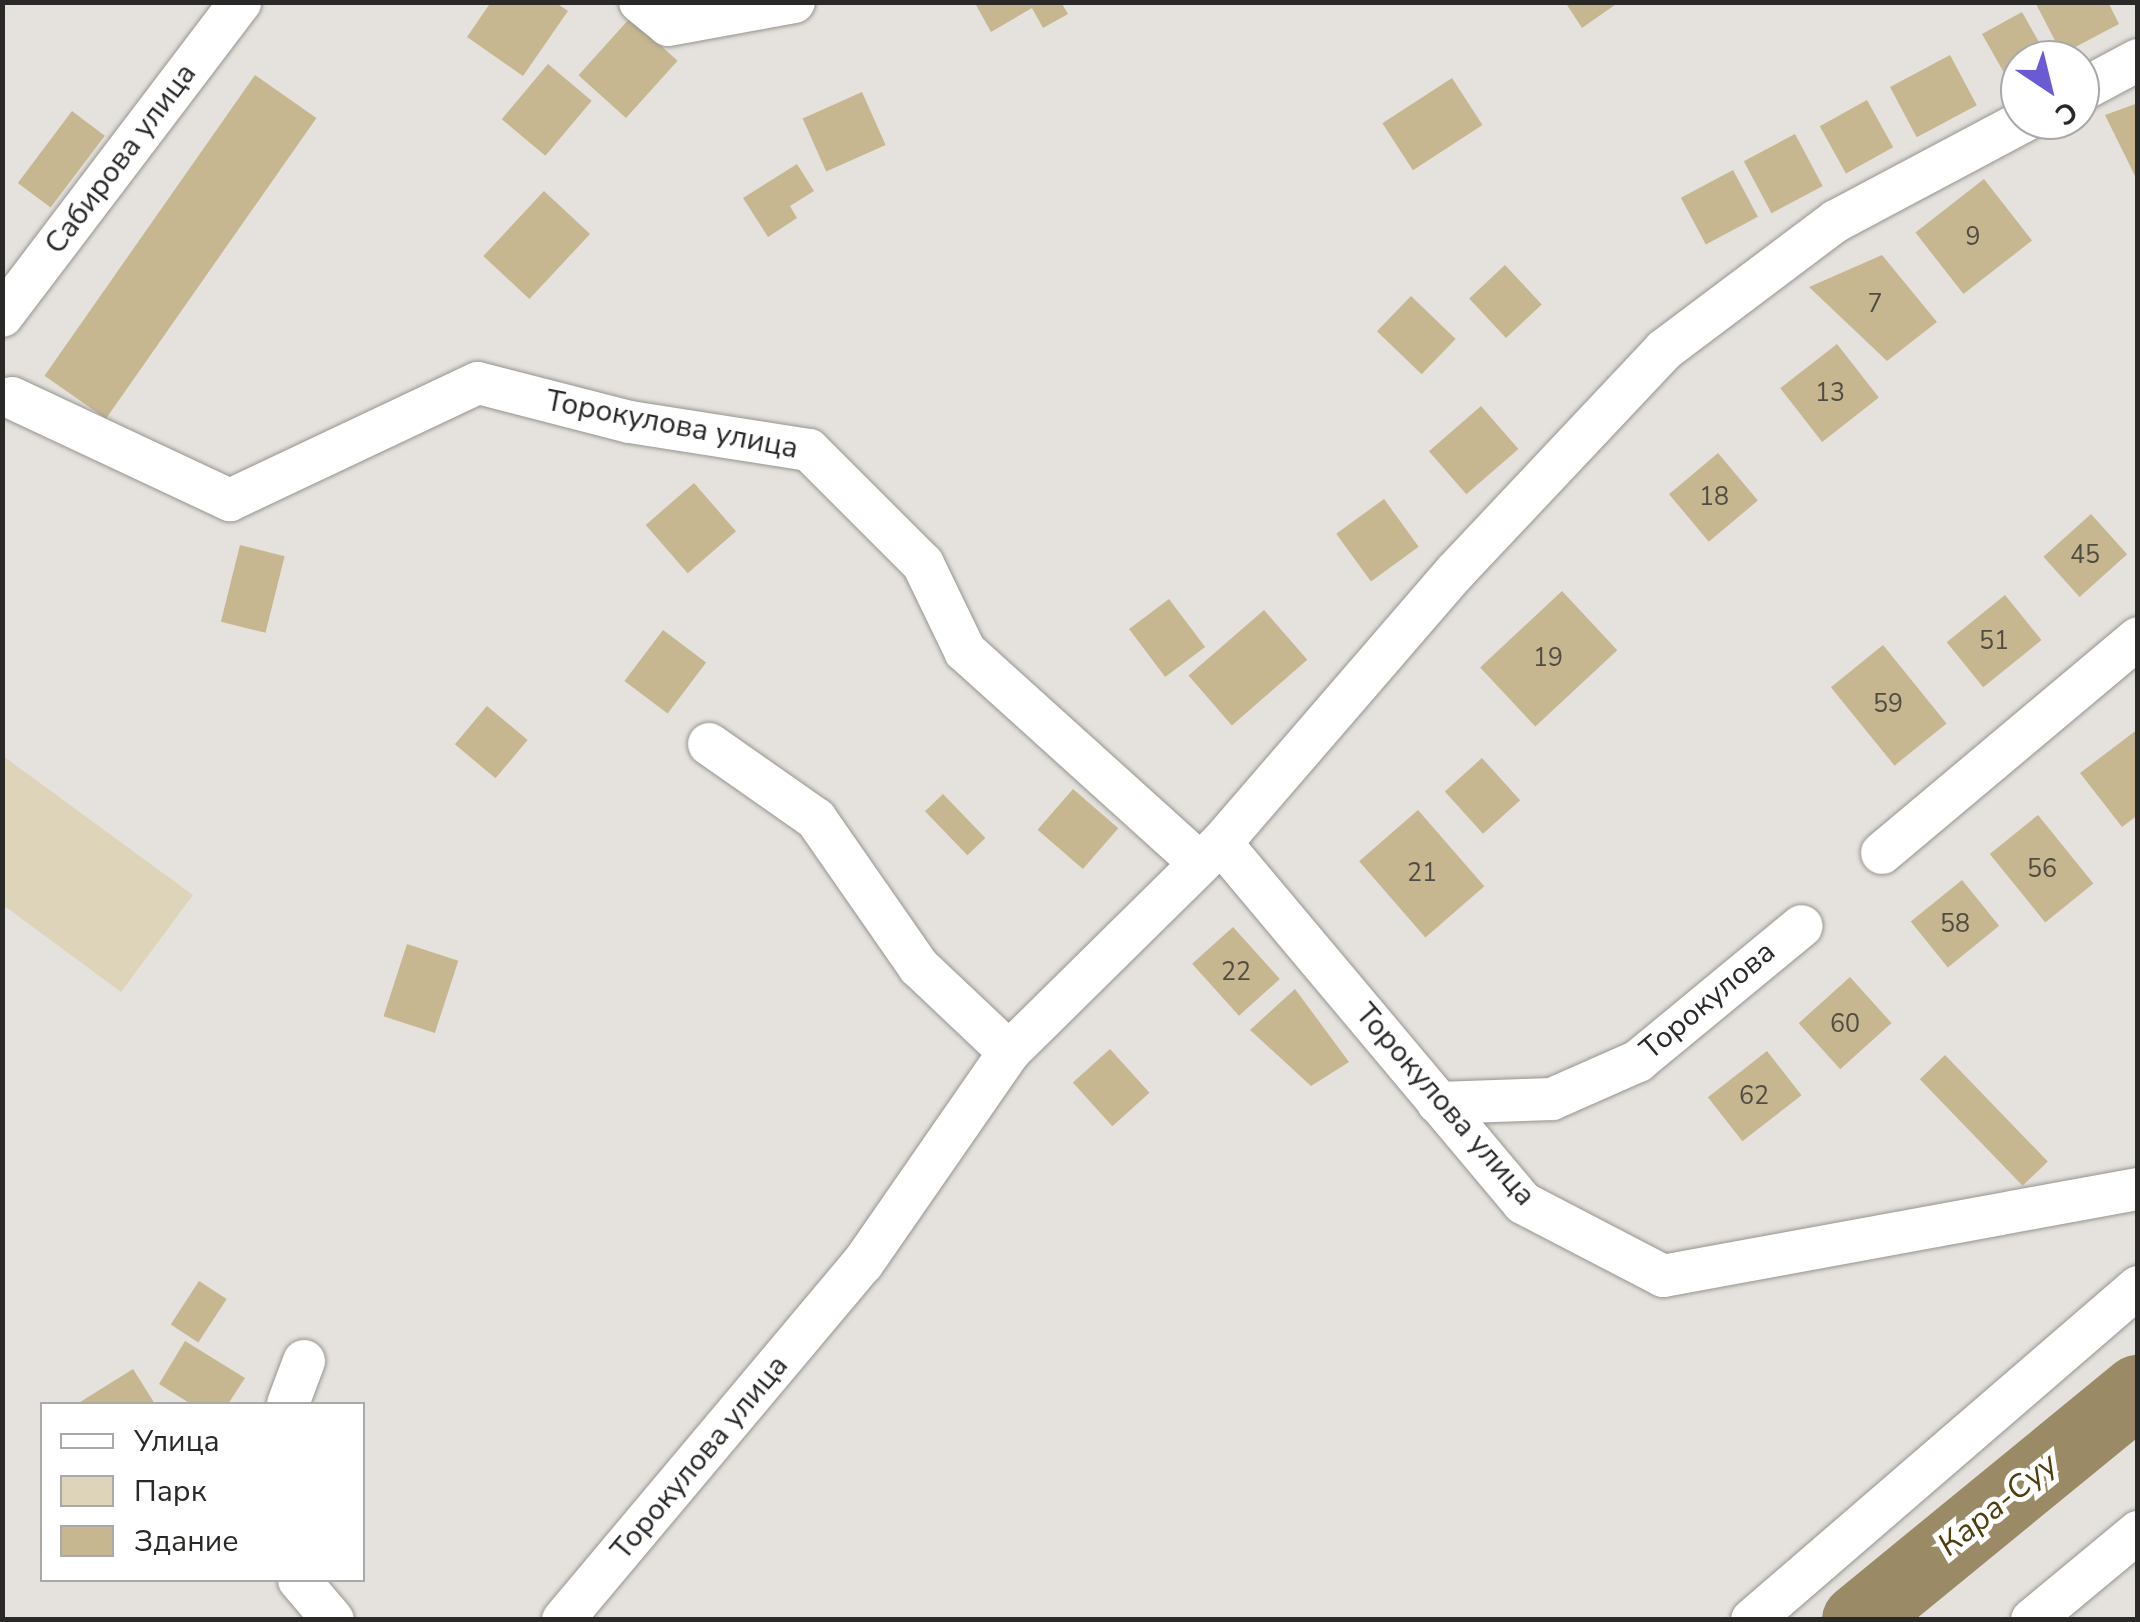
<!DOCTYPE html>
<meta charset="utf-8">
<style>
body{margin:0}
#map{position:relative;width:2140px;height:1622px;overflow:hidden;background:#e5e2dd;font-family:"Nunito Sans",sans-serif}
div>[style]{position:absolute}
.green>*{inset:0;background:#ded4ba}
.river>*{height:72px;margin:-36px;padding:0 36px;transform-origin:36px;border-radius:36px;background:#9a8b66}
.building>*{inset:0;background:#c6b791;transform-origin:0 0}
.roads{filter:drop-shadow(0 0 2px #96948e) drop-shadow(0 0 2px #96948e)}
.minor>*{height:42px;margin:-21px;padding:0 21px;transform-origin:21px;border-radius:21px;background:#fff}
span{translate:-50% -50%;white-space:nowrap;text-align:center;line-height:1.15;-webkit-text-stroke:10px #fff;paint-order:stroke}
.number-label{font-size:25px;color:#514c42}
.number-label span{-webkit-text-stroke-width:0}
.street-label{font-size:30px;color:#2a2927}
.water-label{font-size:32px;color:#4f3e0d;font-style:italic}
.frame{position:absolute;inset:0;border:5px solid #2a2927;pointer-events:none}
.legend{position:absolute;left:40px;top:1402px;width:325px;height:180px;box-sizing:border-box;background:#fff;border:2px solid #aaa9a9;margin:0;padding:12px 18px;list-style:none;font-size:30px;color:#2a2927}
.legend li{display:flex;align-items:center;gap:20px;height:50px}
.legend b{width:50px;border:2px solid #aaa9a9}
.north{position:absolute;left:2000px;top:40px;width:100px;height:100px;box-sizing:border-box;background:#fff;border:2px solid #aaa9a9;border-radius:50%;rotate:145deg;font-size:28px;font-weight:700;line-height:40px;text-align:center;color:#2a2927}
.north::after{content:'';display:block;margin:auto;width:35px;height:45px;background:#6a5bd4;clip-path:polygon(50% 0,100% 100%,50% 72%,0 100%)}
</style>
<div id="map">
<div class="green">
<div style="clip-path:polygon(3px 756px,193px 895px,121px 992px,3px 905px)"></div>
</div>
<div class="river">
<div style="left:1858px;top:1620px;width:362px;rotate:-39.3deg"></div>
</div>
<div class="building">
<div style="clip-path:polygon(491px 2px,555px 2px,568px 11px,523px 76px,467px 37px)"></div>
<div style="clip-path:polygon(981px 2px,1061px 2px,1068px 14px,1043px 28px,1032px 8px,991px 32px,976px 5px)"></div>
<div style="clip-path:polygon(1565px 2px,1619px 2px,1582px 28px)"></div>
<div style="clip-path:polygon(2035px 2px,2108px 2px,2119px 24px,2062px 54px)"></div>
<div style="clip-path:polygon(2022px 12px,2049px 60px,2020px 60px,2020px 101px,1982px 34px)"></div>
<div style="left:630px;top:18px;width:64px;height:77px;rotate:42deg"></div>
<div style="left:1950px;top:55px;width:57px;height:68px;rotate:62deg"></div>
<div style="left:548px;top:64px;width:57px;height:72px;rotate:40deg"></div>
<div style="left:255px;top:75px;width:75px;height:367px;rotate:35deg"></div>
<div style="left:1452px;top:78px;width:56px;height:83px;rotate:57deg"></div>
<div style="left:862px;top:92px;width:58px;height:65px;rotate:66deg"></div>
<div style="left:1867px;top:100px;width:54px;height:54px;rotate:61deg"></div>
<div style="clip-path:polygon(2138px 103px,2138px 182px,2105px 115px)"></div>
<div style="left:72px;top:111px;width:41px;height:90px;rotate:37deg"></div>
<div style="left:1795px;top:134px;width:59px;height:58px;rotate:62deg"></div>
<div style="clip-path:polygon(797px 164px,814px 191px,790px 206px,797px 218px,768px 237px,743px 198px)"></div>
<div style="left:1733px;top:170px;width:53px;height:59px;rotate:62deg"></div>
<div style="left:1984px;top:179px;width:78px;height:87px;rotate:52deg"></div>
<div style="left:544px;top:191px;width:63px;height:89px;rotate:43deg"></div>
<div style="clip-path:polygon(1882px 255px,1937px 322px,1887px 361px,1809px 287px)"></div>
<div style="left:1505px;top:265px;width:54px;height:49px;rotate:47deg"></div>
<div style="left:1411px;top:296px;width:62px;height:49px;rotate:44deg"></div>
<div style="left:1837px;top:344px;width:68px;height:72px;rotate:52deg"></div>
<div style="left:1481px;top:406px;width:57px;height:69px;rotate:49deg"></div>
<div style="left:1718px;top:453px;width:62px;height:64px;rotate:50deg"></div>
<div style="left:694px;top:483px;width:64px;height:64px;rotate:49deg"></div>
<div style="left:1384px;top:499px;width:59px;height:59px;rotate:54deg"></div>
<div style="left:2091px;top:514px;width:54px;height:64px;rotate:48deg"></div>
<div style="left:240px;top:545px;width:46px;height:79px;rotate:14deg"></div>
<div style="left:1562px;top:591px;width:81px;height:112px;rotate:47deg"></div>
<div style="left:2005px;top:595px;width:58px;height:75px;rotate:51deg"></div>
<div style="left:1169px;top:599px;width:60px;height:50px;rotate:53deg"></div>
<div style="left:1264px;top:610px;width:66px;height:100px;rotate:49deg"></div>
<div style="left:663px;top:630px;width:54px;height:64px;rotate:37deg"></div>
<div style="left:1883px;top:645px;width:101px;height:67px;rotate:51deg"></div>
<div style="left:487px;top:706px;width:53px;height:50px;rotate:40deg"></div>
<div style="clip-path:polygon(2138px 729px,2138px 815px,2122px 827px,2080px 773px)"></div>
<div style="left:1482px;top:758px;width:57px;height:50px;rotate:48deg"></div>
<div style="left:1073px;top:789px;width:60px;height:54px;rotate:41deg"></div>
<div style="left:943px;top:794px;width:61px;height:25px;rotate:46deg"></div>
<div style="left:1418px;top:810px;width:101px;height:78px;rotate:49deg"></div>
<div style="left:2038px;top:815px;width:88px;height:62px;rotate:51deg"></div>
<div style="left:1962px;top:880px;width:59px;height:66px;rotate:51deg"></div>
<div style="left:1233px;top:927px;width:70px;height:55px;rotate:48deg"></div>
<div style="left:407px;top:944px;width:54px;height:76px;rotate:18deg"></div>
<div style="left:1850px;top:977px;width:62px;height:69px;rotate:48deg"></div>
<div style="clip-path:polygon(1295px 989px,1349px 1062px,1311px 1086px,1250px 1030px)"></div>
<div style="left:1110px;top:1049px;width:59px;height:50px;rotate:48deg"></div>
<div style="left:1767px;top:1051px;width:56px;height:75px;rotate:52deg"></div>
<div style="left:1945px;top:1055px;width:148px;height:35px;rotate:46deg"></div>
<div style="left:199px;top:1281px;width:33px;height:52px;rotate:33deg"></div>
<div style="clip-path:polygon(185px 1341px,245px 1378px,228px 1404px,191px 1404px,159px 1384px)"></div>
<div style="clip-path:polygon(133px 1369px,155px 1404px,77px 1404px)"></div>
</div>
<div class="roads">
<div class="minor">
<div style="left:640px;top:2px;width:36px;rotate:39deg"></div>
<div style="left:668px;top:25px;width:128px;rotate:-10.3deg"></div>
<div style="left:2080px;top:91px;width:66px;rotate:-28.1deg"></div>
<div style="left:2px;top:316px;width:394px;rotate:-52.8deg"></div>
<div style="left:12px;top:398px;width:241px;rotate:25.1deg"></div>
<div style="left:230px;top:500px;width:274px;rotate:-25.3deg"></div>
<div style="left:478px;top:383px;width:157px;rotate:14.4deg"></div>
<div style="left:630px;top:422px;width:181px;rotate:8.9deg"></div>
<div style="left:809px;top:450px;width:161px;rotate:45deg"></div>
<div style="left:923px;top:564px;width:97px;rotate:64.2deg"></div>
<div style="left:965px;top:651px;width:316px;rotate:42.1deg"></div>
<div style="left:709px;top:744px;width:131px;rotate:35deg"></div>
<div style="left:816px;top:819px;width:180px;rotate:55.2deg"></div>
<div style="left:919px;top:967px;width:124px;rotate:43.4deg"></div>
<div style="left:1221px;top:843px;width:470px;rotate:50deg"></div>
<div style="left:1523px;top:1203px;width:158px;rotate:27.5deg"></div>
<div style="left:1663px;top:1276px;width:483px;rotate:-10.4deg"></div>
<div style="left:1882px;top:853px;width:334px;rotate:-40deg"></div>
<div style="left:1438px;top:1103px;width:114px;rotate:-2deg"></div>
<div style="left:1552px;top:1099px;width:94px;rotate:-23.8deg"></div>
<div style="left:1638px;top:1061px;width:212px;rotate:-39.5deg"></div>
<div style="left:288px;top:1404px;width:46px;rotate:-69.6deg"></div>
<div style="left:299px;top:1580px;width:52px;rotate:49.6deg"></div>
<div style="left:563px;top:1620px;width:466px;rotate:-50deg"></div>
<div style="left:863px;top:1263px;width:257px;rotate:-55.3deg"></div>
<div style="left:1009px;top:1052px;width:298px;rotate:-44.6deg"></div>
<div style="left:1221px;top:843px;width:358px;rotate:-49.2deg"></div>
<div style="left:1455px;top:572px;width:305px;rotate:-46.7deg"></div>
<div style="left:1664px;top:350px;width:215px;rotate:-36.9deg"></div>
<div style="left:1836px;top:221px;width:215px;rotate:-28deg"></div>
<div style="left:1752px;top:1620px;width:510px;rotate:-40.78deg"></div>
<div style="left:2032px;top:1620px;width:138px;rotate:-39.7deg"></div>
</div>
</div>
<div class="number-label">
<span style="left:1973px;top:237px">9</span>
<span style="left:1875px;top:304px">7</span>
<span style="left:1830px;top:393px">13</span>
<span style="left:1714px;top:497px">18</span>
<span style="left:2085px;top:555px">45</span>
<span style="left:1994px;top:641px">51</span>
<span style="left:1548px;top:658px">19</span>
<span style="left:1888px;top:704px">59</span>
<span style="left:2042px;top:869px">56</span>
<span style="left:1422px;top:873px">21</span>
<span style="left:1955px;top:924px">58</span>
<span style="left:1236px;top:972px">22</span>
<span style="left:1845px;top:1024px">60</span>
<span style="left:1754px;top:1096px">62</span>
</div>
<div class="street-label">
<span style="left:121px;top:159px;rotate:-53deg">Сабирова улица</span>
<span style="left:672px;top:425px;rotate:11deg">Торокулова улица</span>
<span style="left:1708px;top:1001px;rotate:-40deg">Торокулова</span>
<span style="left:1445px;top:1105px;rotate:49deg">Торокулова улица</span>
<span style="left:700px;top:1458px;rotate:-50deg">Торокулова улица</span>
</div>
<div class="water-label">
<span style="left:1998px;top:1505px;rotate:-39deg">Кара-Суу</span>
</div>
<div class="frame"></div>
<ul class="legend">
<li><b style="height:12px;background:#fff"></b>Улица</li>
<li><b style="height:28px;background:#ded4ba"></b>Парк</li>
<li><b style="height:28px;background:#c6b791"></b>Здание</li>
</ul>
<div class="north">С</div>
</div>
